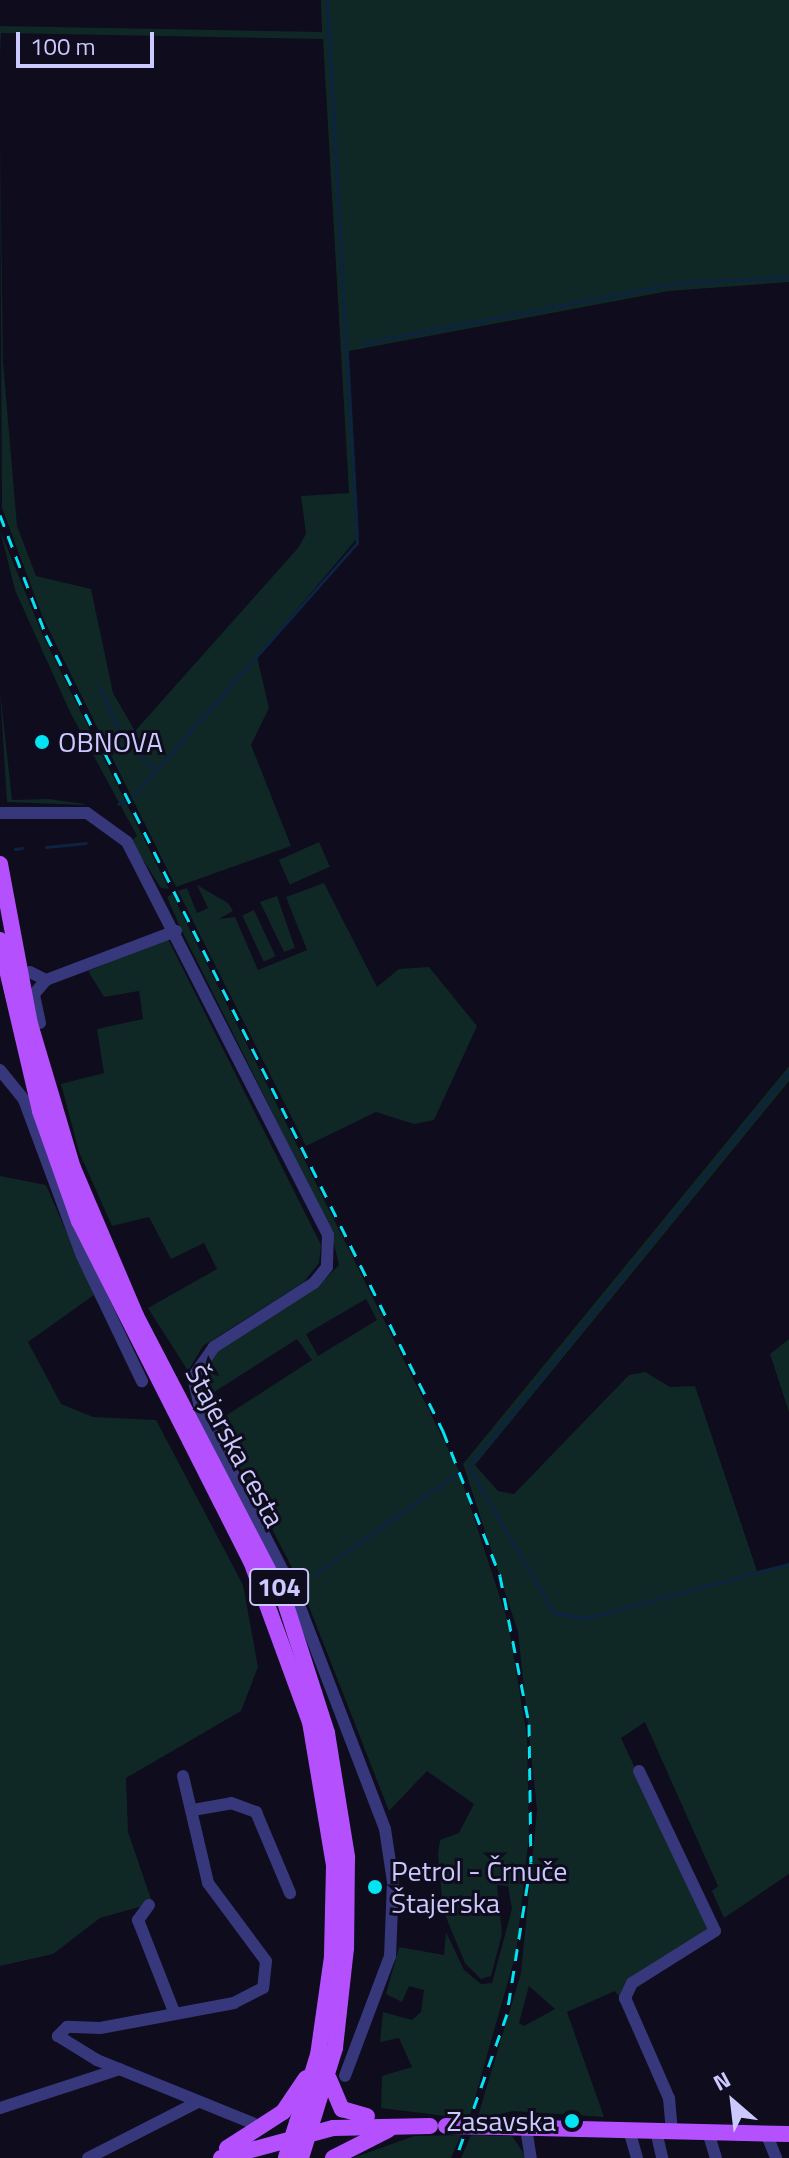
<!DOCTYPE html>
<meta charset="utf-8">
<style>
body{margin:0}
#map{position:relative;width:789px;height:2158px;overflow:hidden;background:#0e0c1d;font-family:"Titillium Web",sans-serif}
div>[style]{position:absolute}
.green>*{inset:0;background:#0f2725;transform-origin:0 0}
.stream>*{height:3px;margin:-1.5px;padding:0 1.5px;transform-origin:1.5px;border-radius:1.5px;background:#0c2341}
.minor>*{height:12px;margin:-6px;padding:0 6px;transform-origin:6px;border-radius:6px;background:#37377c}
.major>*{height:16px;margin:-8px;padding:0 8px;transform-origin:8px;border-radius:8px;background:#b550fe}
.rail>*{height:3px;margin-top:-1.5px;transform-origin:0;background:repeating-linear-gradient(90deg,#02e4f2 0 12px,transparent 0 22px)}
.major-bridge>*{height:16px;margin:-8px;padding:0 8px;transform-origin:8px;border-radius:8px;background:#b550fe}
.dots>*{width:22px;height:22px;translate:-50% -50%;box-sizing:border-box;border:4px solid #0e0c1d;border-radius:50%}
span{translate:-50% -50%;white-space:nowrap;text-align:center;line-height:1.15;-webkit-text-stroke:6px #0e0c1d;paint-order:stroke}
.shield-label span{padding:2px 6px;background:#0e0c1d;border:2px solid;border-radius:6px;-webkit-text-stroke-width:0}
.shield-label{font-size:26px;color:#ccc9ff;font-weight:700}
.poi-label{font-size:28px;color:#ccc9ff}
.left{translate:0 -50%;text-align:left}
.right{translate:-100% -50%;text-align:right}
.street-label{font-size:28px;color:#ccc9ff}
.north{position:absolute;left:693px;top:2062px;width:80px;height:80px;-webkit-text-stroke:6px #0e0c1d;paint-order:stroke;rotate:332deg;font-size:22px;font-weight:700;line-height:32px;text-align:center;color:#ccc9ff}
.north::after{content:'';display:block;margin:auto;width:28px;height:36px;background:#ccc9ff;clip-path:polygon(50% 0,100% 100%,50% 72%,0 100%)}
.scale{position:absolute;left:16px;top:32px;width:138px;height:36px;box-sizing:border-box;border:4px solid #ccc9ff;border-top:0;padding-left:10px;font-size:24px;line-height:28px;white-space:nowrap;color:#ccc9ff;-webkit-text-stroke:6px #0e0c1d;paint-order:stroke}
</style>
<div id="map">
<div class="green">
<div style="clip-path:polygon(321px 0,789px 0,789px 282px,669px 291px,349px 351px,359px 536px,257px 657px,269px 708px,251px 745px,291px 846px,176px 887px,43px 618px,2px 508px,0 133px,3px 362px,17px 526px,36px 576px,91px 589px,113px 693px,135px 731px,298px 548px,306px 534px,301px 496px,349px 493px,323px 39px,1px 33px,0 56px,0 26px,322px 32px)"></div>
<div style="clip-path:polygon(0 530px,43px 636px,169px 889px,161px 888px,131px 841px,137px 836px,70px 712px,15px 590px)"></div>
<div style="clip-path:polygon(0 691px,12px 800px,49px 799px,85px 804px,84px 805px,7px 802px)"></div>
<div style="left:319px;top:842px;width:27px;height:44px;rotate:66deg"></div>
<div style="clip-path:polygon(324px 883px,377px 987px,399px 969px,429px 967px,477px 1026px,434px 1120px,414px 1124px,376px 1112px,306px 1146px,178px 891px,187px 888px,197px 913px,208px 908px,197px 885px,228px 903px,233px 911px,219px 919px,235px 917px,258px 970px,307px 950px,286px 897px)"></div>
<div style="clip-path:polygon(evenodd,172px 894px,458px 1469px,508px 1622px,527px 1737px,529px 1836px,516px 1953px,469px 2119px,381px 2108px,382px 2076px,412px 2067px,399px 2038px,380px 2042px,383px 2012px,412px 2020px,421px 2012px,424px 1990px,409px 1986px,402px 2002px,386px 1994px,399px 1947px,444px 1955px,446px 1932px,464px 1970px,481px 1984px,492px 1983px,512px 1909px,508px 1886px,497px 1885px,502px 1934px,491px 1976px,481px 1979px,465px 1963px,443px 1910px,438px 1854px,440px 1840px,459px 1833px,474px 1804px,427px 1771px,389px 1811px,299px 1581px,216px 1422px,312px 1360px,297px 1339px,208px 1396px,202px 1386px,214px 1352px,315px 1289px,339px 1265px,330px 1228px,180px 927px,167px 897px,172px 894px,366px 1299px,377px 1320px,318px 1356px,306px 1334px,366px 1299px)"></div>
<div style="clip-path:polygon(277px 896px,295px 948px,284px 952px,260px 902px)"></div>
<div style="left:254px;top:910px;width:51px;height:13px;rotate:65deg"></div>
<div style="clip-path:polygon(168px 939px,321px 1245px,319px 1263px,304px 1282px,203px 1346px,188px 1371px,148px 1308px,217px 1269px,204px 1243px,171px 1259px,149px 1217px,112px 1226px,79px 1152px,61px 1084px,104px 1073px,97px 1029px,143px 1019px,139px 991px,104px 997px,88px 971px)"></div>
<div style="clip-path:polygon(evenodd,789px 1066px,789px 1081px,475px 1465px,498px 1491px,514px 1494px,629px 1375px,645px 1372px,670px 1387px,695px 1386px,757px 1571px,789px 1563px,789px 1874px,724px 1918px,712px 1891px,718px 1886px,645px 1722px,621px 1738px,710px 1928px,642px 1973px,623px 2002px,615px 1991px,567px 2012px,604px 2117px,513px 2111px,477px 2119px,521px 1973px,537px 1810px,518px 1632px,463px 1464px,789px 1066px,529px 1986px,555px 2009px,524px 2026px,519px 2023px,529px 1986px)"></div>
<div style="clip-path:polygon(0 1176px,46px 1185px,94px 1295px,28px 1342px,61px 1404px,93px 1417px,156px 1420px,243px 1585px,258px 1667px,241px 1711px,126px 1778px,128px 1832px,151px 1899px,146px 1905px,100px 1918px,53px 1954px,0 1966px)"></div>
<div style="clip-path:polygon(789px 1339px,789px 1412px,770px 1354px)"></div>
<div style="clip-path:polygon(461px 2135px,451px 2158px,353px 2158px,414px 2136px)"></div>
<div style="clip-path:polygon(471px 2135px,512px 2136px,527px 2158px,461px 2158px)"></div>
</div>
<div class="stream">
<div style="left:363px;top:343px;width:321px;rotate:-10.8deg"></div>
<div style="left:678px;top:283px;width:111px;rotate:-3.1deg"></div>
<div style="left:99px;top:687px;width:59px;rotate:64.7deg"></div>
<div style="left:124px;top:740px;width:40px;rotate:44deg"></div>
<div style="left:133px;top:796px;width:338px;rotate:-48.5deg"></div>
<div style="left:357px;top:543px;width:544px;rotate:-93.16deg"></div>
<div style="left:118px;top:804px;width:7px;rotate:-27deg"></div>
<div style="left:46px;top:847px;width:40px;rotate:-5.7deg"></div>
<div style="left:15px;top:849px;width:7px;rotate:-8deg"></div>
<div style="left:468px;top:1467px;width:509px;rotate:-50.9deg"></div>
<div style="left:471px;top:1471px;width:164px;rotate:59.7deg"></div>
<div style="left:554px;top:1613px;width:32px;rotate:9deg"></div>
<div style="left:586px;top:1618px;width:210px;rotate:-14.9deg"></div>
<div style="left:315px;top:1574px;width:174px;rotate:-35.4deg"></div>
</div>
<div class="minor">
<div style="left:0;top:813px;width:87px"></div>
<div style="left:87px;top:813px;width:49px;rotate:35.9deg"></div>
<div style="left:127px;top:842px;width:441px;rotate:62.9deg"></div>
<div style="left:328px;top:1235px;width:32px;rotate:92deg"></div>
<div style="left:327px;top:1267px;width:21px;rotate:129deg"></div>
<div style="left:314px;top:1283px;width:119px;rotate:147.4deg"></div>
<div style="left:214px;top:1347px;width:37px;rotate:125deg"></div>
<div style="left:193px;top:1377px;width:35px;rotate:77deg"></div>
<div style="left:201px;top:1411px;width:209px;rotate:62.9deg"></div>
<div style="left:296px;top:1597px;width:248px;rotate:69deg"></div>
<div style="left:385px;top:1829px;width:54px;rotate:81.4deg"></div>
<div style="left:393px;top:1882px;width:74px;rotate:92.3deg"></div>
<div style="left:390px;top:1956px;width:128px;rotate:110.6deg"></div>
<div style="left:30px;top:972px;width:18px;rotate:27deg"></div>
<div style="left:46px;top:980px;width:139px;rotate:-20.7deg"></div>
<div style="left:40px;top:1023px;width:30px;rotate:-102deg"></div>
<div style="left:34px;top:994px;width:18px;rotate:-49deg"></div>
<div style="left:0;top:1070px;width:38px;rotate:51deg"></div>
<div style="left:24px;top:1100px;width:166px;rotate:69.6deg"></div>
<div style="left:82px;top:1256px;width:139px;rotate:64.4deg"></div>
<div style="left:639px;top:1771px;width:177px;rotate:64.6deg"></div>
<div style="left:715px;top:1931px;width:98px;rotate:147.9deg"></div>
<div style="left:632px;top:1983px;width:17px;rotate:115deg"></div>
<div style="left:625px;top:1998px;width:109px;rotate:66.3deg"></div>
<div style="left:669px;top:2098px;width:33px;rotate:85deg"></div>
<div style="left:183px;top:1776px;width:110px;rotate:76.8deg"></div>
<div style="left:208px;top:1883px;width:97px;rotate:53.4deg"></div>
<div style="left:266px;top:1961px;width:27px;rotate:96deg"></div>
<div style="left:263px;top:1988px;width:33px;rotate:153deg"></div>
<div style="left:234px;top:2003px;width:136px;rotate:169.4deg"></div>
<div style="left:100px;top:2028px;width:33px;rotate:-178deg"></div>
<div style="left:67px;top:2027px;width:13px;rotate:135deg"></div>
<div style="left:58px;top:2036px;width:46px;rotate:31.6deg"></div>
<div style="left:97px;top:2060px;width:170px;rotate:22.1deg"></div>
<div style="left:193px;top:1810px;width:39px;rotate:-10deg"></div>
<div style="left:231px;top:1803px;width:27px;rotate:20deg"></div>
<div style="left:256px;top:1812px;width:88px;rotate:67.2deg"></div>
<div style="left:149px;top:1905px;width:19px;rotate:126deg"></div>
<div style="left:138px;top:1920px;width:99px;rotate:68.6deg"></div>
<div style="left:0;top:2108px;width:126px;rotate:-18deg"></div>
<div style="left:526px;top:2128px;width:30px;rotate:81deg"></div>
<div style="left:629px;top:2130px;width:29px;rotate:74deg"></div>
<div style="left:656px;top:2131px;width:28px;rotate:77deg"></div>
<div style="left:708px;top:2132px;width:27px;rotate:73deg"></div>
<div style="left:766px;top:2133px;width:27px;rotate:68deg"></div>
<div style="left:88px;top:2158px;width:123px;rotate:-27deg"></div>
</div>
<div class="major">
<div style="left:0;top:864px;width:163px;rotate:79.4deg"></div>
<div style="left:30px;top:1024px;width:150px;rotate:73.4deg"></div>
<div style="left:73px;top:1168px;width:161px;rotate:66.9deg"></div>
<div style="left:136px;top:1316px;width:322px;rotate:62.5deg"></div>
<div style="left:285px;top:1602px;width:138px;rotate:72.2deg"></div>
<div style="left:327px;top:1733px;width:126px;rotate:80.8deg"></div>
<div style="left:347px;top:1857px;width:91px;rotate:90.6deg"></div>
<div style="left:346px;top:1948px;width:101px;rotate:96.3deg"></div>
<div style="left:335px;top:2048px;width:115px;rotate:107.2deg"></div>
<div style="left:0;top:940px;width:176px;rotate:76.8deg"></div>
<div style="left:40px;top:1111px;width:117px;rotate:70.5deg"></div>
<div style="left:79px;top:1221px;width:381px;rotate:63.2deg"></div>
<div style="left:251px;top:1561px;width:171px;rotate:69.9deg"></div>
<div style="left:310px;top:1722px;width:146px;rotate:80.5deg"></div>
<div style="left:334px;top:1866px;width:91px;rotate:91.3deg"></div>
<div style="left:332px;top:1957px;width:99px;rotate:98.1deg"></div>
<div style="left:318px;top:2055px;width:108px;rotate:107.3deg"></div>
<div style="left:329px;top:2079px;width:33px;rotate:67deg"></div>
<div style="left:342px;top:2109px;width:26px;rotate:16deg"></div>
<div style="left:499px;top:2127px;width:290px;rotate:1.4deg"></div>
<div style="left:227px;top:2148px;width:67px;rotate:-32.7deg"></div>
<div style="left:283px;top:2112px;width:41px;rotate:-55.9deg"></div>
<div style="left:221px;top:2158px;width:116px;rotate:-15deg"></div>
<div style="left:333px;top:2128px;width:97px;rotate:-1.2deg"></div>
<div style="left:333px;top:2158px;width:62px;rotate:-27deg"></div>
</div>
<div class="rail">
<div style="left:0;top:515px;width:129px;rotate:69deg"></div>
<div style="left:46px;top:635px;width:890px;rotate:63.49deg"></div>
<div style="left:443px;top:1431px;width:156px;rotate:68.5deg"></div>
<div style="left:500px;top:1576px;width:151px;rotate:78.9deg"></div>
<div style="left:529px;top:1724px;width:138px;rotate:89.2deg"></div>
<div style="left:531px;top:1862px;width:154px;rotate:99deg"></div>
<div style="left:507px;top:2014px;width:153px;rotate:109.5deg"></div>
</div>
<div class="major-bridge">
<div style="left:446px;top:2126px;width:53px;rotate:1.1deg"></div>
</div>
<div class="dots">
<div style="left:42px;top:742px;background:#02e4f2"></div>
<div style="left:375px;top:1887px;background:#02e4f2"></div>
<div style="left:572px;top:2121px;background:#02e4f2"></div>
</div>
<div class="shield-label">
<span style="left:279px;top:1587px">104</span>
</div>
<div class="poi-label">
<span class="left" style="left:58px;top:742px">OBNOVA</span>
<span class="left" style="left:391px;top:1887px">Petrol - Črnuče<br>Štajerska</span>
<span class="right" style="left:556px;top:2121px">Zasavska</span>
</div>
<div class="street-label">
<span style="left:235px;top:1446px;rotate:62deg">Štajerska cesta</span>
</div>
<div class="north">N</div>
<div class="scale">100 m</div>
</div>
